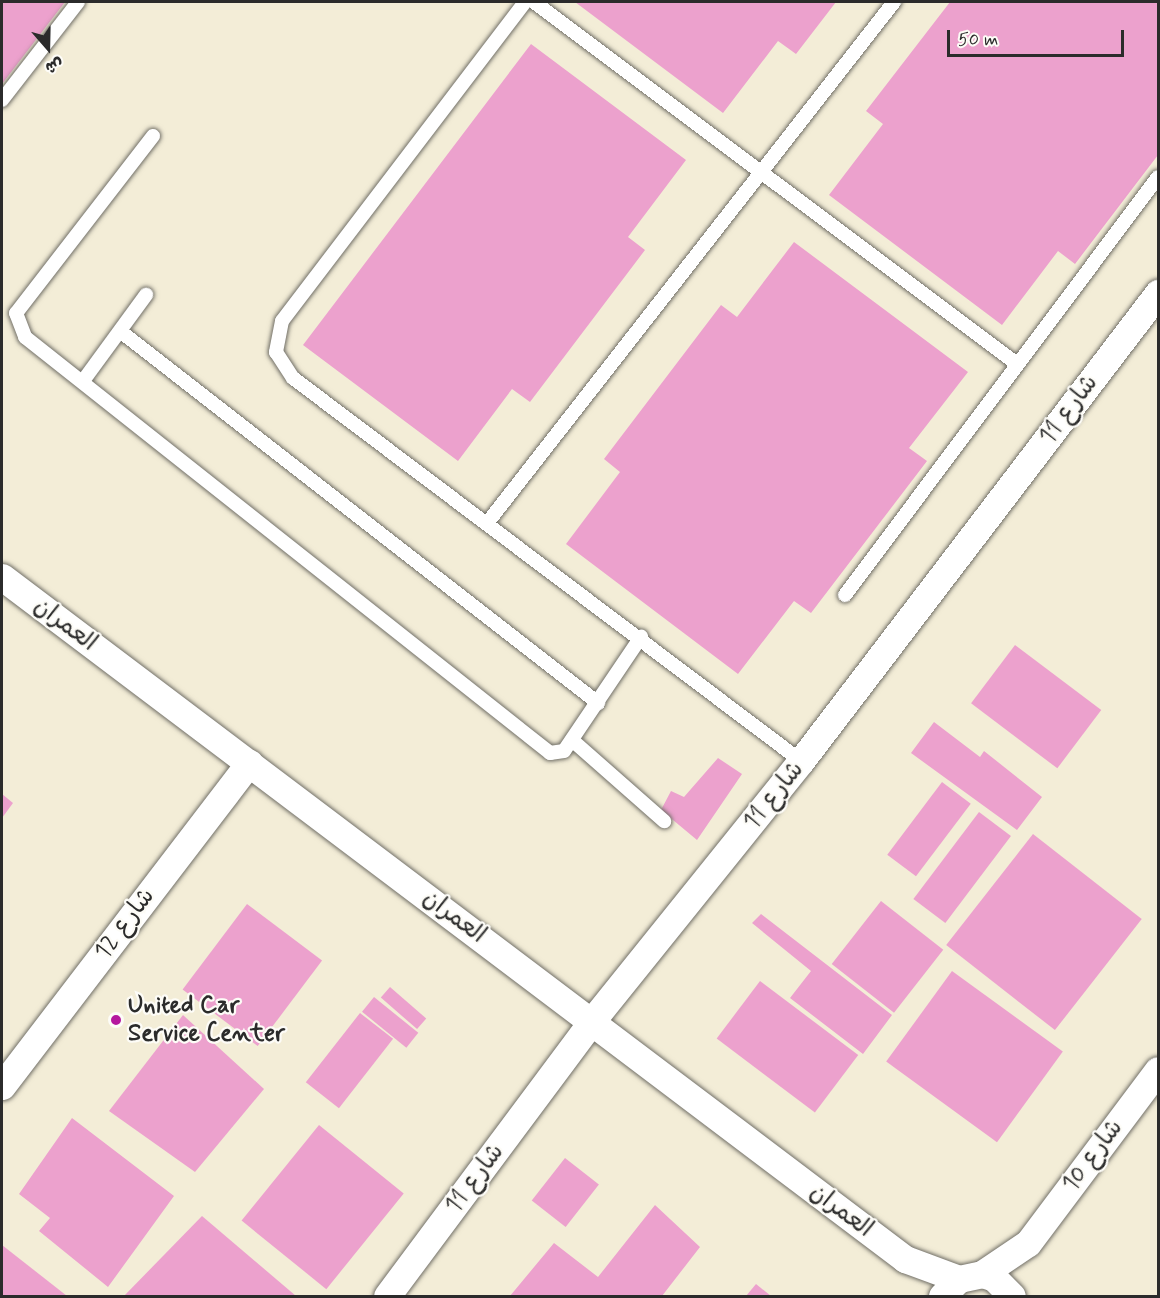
<!DOCTYPE html>
<meta charset="utf-8">
<style>
body{margin:0}
#map{position:relative;width:1160px;height:1298px;overflow:hidden;background:#f3edd7;font-family:Mynerve,"Playpen Sans Arabic",sans-serif}
div>[style]{position:absolute}
.building>*{inset:0;background:#eca1cd;transform-origin:0 0}
.roads{filter:drop-shadow(0 0 2px #716f67) drop-shadow(0 0 2px #716f67)}
.service>*{height:14px;margin:-7px;padding:0 7px;transform-origin:7px;border-radius:7px;background:#fff}
.minor>*{height:27px;margin:-13.5px;padding:0 13.5px;transform-origin:13.5px;border-radius:13.5px;background:#fff}
.dots>*{width:16px;height:16px;translate:-50% -50%;box-sizing:border-box;border:3px solid #fdfcf7;border-radius:50%}
span{translate:-50% -50%;white-space:nowrap;text-align:center;line-height:1.15;-webkit-text-stroke:4.5px #fdfcf7;paint-order:stroke}
.street-label{font-size:24px;color:#2b2b2b}
.poi-label{font-size:24px;color:#2b2b2b;font-weight:700}
.left{translate:0 -50%;text-align:left}
.frame{position:absolute;inset:0;border:3px solid #2b2b2b;pointer-events:none}
.north{position:absolute;left:18px;top:18px;width:60px;height:60px;-webkit-text-stroke:4px #fdfcf7;paint-order:stroke;rotate:160deg;font-size:16px;font-weight:700;line-height:24px;text-align:center;color:#2b2b2b}
.north::after{content:'';display:block;margin:auto;width:21px;height:27px;background:#2b2b2b;clip-path:polygon(50% 0,100% 100%,50% 72%,0 100%)}
.scale{position:absolute;left:947px;top:30px;width:177px;height:27px;box-sizing:border-box;border:3px solid #2b2b2b;border-top:0;padding-left:8px;font-size:18px;line-height:21px;white-space:nowrap;color:#2b2b2b;-webkit-text-stroke:4px #fdfcf7;paint-order:stroke}
</style>
<div id="map">
<div class="building">
<div style="clip-path:polygon(2px 2px,65px 2px,2px 84px)"></div>
<div style="clip-path:polygon(575px 2px,836px 2px,796px 54px,778px 41px,723px 113px)"></div>
<div style="clip-path:polygon(950px 2px,1158px 2px,1158px 155px,1075px 264px,1058px 251px,1002px 325px,829px 195px,883px 124px,866px 111px)"></div>
<div style="clip-path:polygon(531px 44px,686px 160px,628px 237px,645px 250px,530px 402px,512px 389px,458px 461px,303px 345px)"></div>
<div style="clip-path:polygon(794px 242px,968px 372px,909px 448px,927px 461px,811px 613px,794px 601px,738px 674px,566px 544px,620px 472px,604px 459px,721px 305px,737px 317px)"></div>
<div style="left:1015px;top:645px;width:108px;height:73px;rotate:37deg"></div>
<div style="clip-path:polygon(934px 722px,980px 757px,984px 751px,1042px 797px,1017px 830px,911px 753px)"></div>
<div style="clip-path:polygon(718px 758px,742px 774px,697px 840px,661px 810px,671px 791px,684px 797px)"></div>
<div style="left:942px;top:782px;width:36px;height:91px;rotate:37deg"></div>
<div style="clip-path:polygon(2px 794px,13px 803px,2px 818px)"></div>
<div style="left:979px;top:812px;width:40px;height:109px;rotate:37deg"></div>
<div style="left:1033px;top:834px;width:138px;height:141px;rotate:38deg"></div>
<div style="left:881px;top:901px;width:79px;height:80px;rotate:38deg"></div>
<div style="left:247px;top:904px;width:94px;height:107px;rotate:37deg"></div>
<div style="clip-path:polygon(761px 914px,892px 1015px,863px 1054px,790px 998px,811px 971px,752px 923px)"></div>
<div style="left:952px;top:971px;width:137px;height:112px;rotate:36deg"></div>
<div style="left:760px;top:981px;width:123px;height:72px;rotate:37deg"></div>
<div style="left:390px;top:987px;width:48px;height:14px;rotate:41deg"></div>
<div style="left:374px;top:997px;width:57px;height:19px;rotate:39deg"></div>
<div style="left:360px;top:1013px;width:42px;height:88px;rotate:38deg"></div>
<div style="clip-path:polygon(183px 1015px,264px 1089px,195px 1172px,109px 1111px)"></div>
<div style="clip-path:polygon(72px 1118px,174px 1196px,108px 1287px,39px 1231px,50px 1218px,19px 1194px)"></div>
<div style="left:319px;top:1125px;width:109px;height:123px;rotate:39deg"></div>
<div style="left:565px;top:1158px;width:43px;height:54px;rotate:38deg"></div>
<div style="clip-path:polygon(655px 1205px,700px 1247px,662px 1296px,510px 1296px,554px 1243px,598px 1277px)"></div>
<div style="clip-path:polygon(202px 1216px,296px 1296px,124px 1296px)"></div>
<div style="clip-path:polygon(2px 1245px,67px 1296px,2px 1296px)"></div>
<div style="clip-path:polygon(756px 1284px,771px 1296px,746px 1296px)"></div>
</div>
<div class="roads">
<div class="service">
<div style="left:525px;top:2px;width:401px;rotate:127.3deg"></div>
<div style="left:282px;top:321px;width:32px;rotate:101deg"></div>
<div style="left:276px;top:352px;width:31px;rotate:57deg"></div>
<div style="left:293px;top:378px;width:636px;rotate:37.01deg"></div>
<div style="left:534px;top:2px;width:604px;rotate:36.85deg"></div>
<div style="left:2px;top:100px;width:124px;rotate:-52.2deg"></div>
<div style="left:153px;top:136px;width:224px;rotate:127.7deg"></div>
<div style="left:16px;top:313px;width:26px;rotate:69deg"></div>
<div style="left:25px;top:337px;width:670px;rotate:38.39deg"></div>
<div style="left:550px;top:753px;width:14px;rotate:-8deg"></div>
<div style="left:564px;top:751px;width:138px;rotate:-56deg"></div>
<div style="left:120px;top:331px;width:606px;rotate:37.89deg"></div>
<div style="left:83px;top:381px;width:107px;rotate:-53.8deg"></div>
<div style="left:488px;top:522px;width:660px;rotate:-52.02deg"></div>
<div style="left:845px;top:595px;width:522px;rotate:-53.17deg"></div>
<div style="left:572px;top:740px;width:123px;rotate:41.4deg"></div>
</div>
<div class="minor">
<div style="left:2px;top:577px;width:1132px;rotate:37.06deg"></div>
<div style="left:905px;top:1259px;width:58px;rotate:20.3deg"></div>
<div style="left:2px;top:1086px;width:407px;rotate:-52.6deg"></div>
<div style="left:982px;top:1274px;width:55px;rotate:-34deg"></div>
<div style="left:1028px;top:1243px;width:216px;rotate:-53.1deg"></div>
<div style="left:387px;top:1296px;width:342px;rotate:-53.3deg"></div>
<div style="left:591px;top:1022px;width:335px;rotate:-51.2deg"></div>
<div style="left:801px;top:761px;width:589px;rotate:-52.66deg"></div>
<div style="left:942px;top:1296px;width:24px;rotate:-45deg"></div>
<div style="left:959px;top:1279px;width:24px;rotate:-12deg"></div>
<div style="left:982px;top:1274px;width:13px;rotate:18deg"></div>
<div style="left:994px;top:1278px;width:25px;rotate:45deg"></div>
</div>
</div>
<div class="dots">
<div style="left:116px;top:1020px;background:#b5179e"></div>
</div>
<div class="street-label">
<span style="left:1069px;top:410px;rotate:-53deg">شارع 11</span>
<span style="left:65px;top:625px;rotate:37deg">العمران</span>
<span style="left:774px;top:796px;rotate:-51deg">شارع 11</span>
<span style="left:454px;top:917px;rotate:37deg">العمران</span>
<span style="left:125px;top:924px;rotate:-53deg">شارع 12</span>
<span style="left:1093px;top:1156px;rotate:-53deg">شارع 10</span>
<span style="left:475px;top:1179px;rotate:-53deg">شارع 11</span>
<span style="left:841px;top:1211px;rotate:37deg">العمران</span>
</div>
<div class="poi-label">
<span class="left" style="left:128px;top:1020px">United Car<br>Service Center</span>
</div>
<div class="frame"></div>
<div class="north">ش</div>
<div class="scale">50 m</div>
</div>
